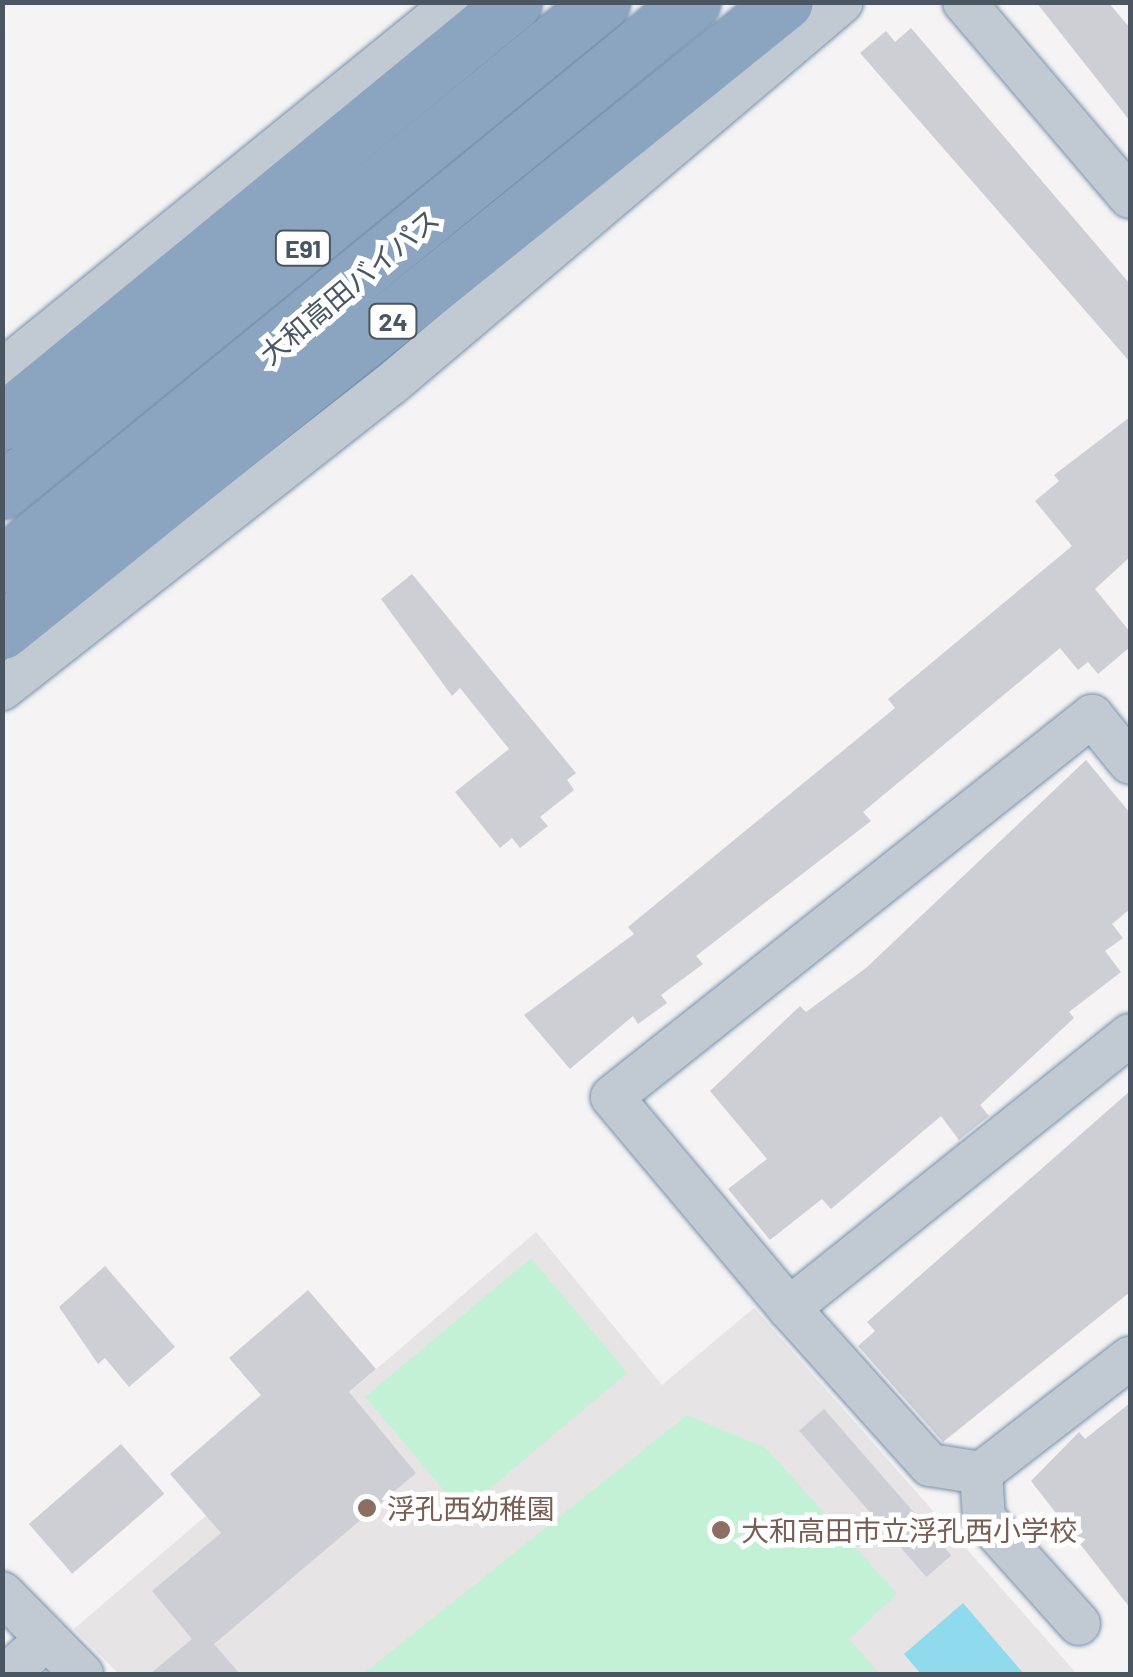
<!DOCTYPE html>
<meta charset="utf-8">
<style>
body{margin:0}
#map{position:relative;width:1133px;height:1677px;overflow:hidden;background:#f5f3f3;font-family:Barlow,"Noto Sans JP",sans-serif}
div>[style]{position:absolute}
.education>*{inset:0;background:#e6e4e5}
.green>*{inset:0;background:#c3f1d5;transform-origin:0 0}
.water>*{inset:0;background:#90daee}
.building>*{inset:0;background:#cdcfd5;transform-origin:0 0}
.roads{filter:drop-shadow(0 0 2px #7690ad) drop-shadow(0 0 2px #7690ad)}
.street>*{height:42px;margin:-21px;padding:0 21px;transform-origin:21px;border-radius:21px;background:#c1cad2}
.highway>*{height:55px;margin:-27.5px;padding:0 27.5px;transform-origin:27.5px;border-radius:27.5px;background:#8ba5c1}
.dots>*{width:28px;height:28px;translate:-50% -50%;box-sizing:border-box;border:5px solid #fff;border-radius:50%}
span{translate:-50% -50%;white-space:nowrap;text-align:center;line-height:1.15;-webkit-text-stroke:10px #fff;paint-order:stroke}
.shield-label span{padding:2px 8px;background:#fff;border:2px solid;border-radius:8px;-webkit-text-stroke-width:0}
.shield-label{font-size:25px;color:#4a5661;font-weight:700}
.street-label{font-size:28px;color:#4a5661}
.education-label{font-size:28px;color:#785e54}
.left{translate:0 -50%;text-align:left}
.frame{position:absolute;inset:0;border:5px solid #4a5661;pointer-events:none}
</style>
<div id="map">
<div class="education">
<div style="clip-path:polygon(536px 1232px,662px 1385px,754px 1308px,1077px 1674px,119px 1674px,74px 1629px)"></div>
</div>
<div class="green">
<div style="left:531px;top:1258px;width:150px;height:216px;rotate:50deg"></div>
<div style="clip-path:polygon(687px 1415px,766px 1448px,897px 1594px,849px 1639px,880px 1674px,363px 1674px)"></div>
</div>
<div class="water">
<div style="clip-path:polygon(963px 1603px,1024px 1674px,921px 1674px,904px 1654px)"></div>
</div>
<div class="building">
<div style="clip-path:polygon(1036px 2px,1108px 2px,1130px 28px,1130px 121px)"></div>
<div style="clip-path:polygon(911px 28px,1130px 284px,1130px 362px,860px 53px,886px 31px,895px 42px)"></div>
<div style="clip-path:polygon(1130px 417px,1130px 557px,1095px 589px,1130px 632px,1130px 647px,1098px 674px,1088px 662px,1078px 670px,1060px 648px,863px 812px,871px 821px,696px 956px,703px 964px,661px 995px,667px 1003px,638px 1024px,633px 1016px,570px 1069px,524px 1015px,634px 934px,628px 927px,895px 708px,888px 699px,1072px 546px,1035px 501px,1059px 481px,1054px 475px)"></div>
<div style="clip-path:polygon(412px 574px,576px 773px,567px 780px,574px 790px,540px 817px,548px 826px,520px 848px,512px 838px,500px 848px,455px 792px,509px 749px,460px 688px,452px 696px,381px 599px)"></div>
<div style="clip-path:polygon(1086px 760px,1130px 813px,1130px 909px,1112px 924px,1123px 938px,1105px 951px,1121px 972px,1069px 1012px,1074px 1018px,980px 1105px,989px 1116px,959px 1140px,941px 1116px,831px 1209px,822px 1199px,770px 1240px,728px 1189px,767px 1159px,710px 1091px,800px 1006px,806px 1012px,866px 968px)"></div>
<div style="clip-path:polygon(1130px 1091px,1130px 1292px,943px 1442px,858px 1346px,875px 1331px,867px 1322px)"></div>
<div style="clip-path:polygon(105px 1266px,175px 1347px,129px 1387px,105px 1358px,98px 1364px,59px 1307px)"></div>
<div style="clip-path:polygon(308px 1290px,376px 1369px,349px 1392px,416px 1473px,214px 1644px,240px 1674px,150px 1674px,192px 1639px,152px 1591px,221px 1533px,170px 1474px,261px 1395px,229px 1358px)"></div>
<div style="clip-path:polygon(1130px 1403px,1130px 1608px,1031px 1481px,1079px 1432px,1085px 1439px)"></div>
<div style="left:824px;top:1409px;width:194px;height:33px;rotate:49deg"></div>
<div style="left:121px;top:1444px;width:66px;height:122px;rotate:49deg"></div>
</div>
<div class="roads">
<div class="street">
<div style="left:964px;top:2px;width:256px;rotate:49.6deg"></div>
<div style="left:2px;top:371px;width:585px;rotate:-39.1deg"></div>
<div style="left:2px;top:689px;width:493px;rotate:-38.1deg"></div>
<div style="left:390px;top:385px;width:592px;rotate:-40.28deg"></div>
<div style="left:1130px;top:1035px;width:437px;rotate:141.3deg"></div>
<div style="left:789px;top:1308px;width:211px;rotate:48.1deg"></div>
<div style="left:930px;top:1465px;width:52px;rotate:8.9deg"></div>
<div style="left:981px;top:1473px;width:188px;rotate:-37.7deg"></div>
<div style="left:789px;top:1308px;width:275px;rotate:-130deg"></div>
<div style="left:612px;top:1097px;width:613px;rotate:-38.44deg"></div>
<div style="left:1092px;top:716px;width:60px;rotate:51deg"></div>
<div style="left:981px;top:1473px;width:45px;rotate:86.2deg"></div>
<div style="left:984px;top:1518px;width:142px;rotate:48.1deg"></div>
<div style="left:2px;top:1593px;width:114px;rotate:45.4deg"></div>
<div style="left:7px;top:1674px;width:52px;rotate:-41.1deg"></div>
</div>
<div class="highway">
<div style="left:2px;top:422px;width:662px;rotate:-39.36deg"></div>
<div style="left:2px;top:491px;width:774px;rotate:-39.18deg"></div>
<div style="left:2px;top:565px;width:891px;rotate:-39.21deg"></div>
<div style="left:2px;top:631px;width:1004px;rotate:-38.78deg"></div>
</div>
</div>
<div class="dots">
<div style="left:367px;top:1508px;background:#8d6e63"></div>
<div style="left:721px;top:1530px;background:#8d6e63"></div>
</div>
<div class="shield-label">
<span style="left:303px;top:248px">E91</span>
<span style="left:393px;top:321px">24</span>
</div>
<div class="street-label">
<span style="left:349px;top:286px;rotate:-40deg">大和高田バイパス</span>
</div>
<div class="education-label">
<span class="left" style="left:387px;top:1508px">浮孔西幼稚園</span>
<span class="left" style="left:741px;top:1530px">大和高田市立浮孔西小学校</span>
</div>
<div class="frame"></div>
</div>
